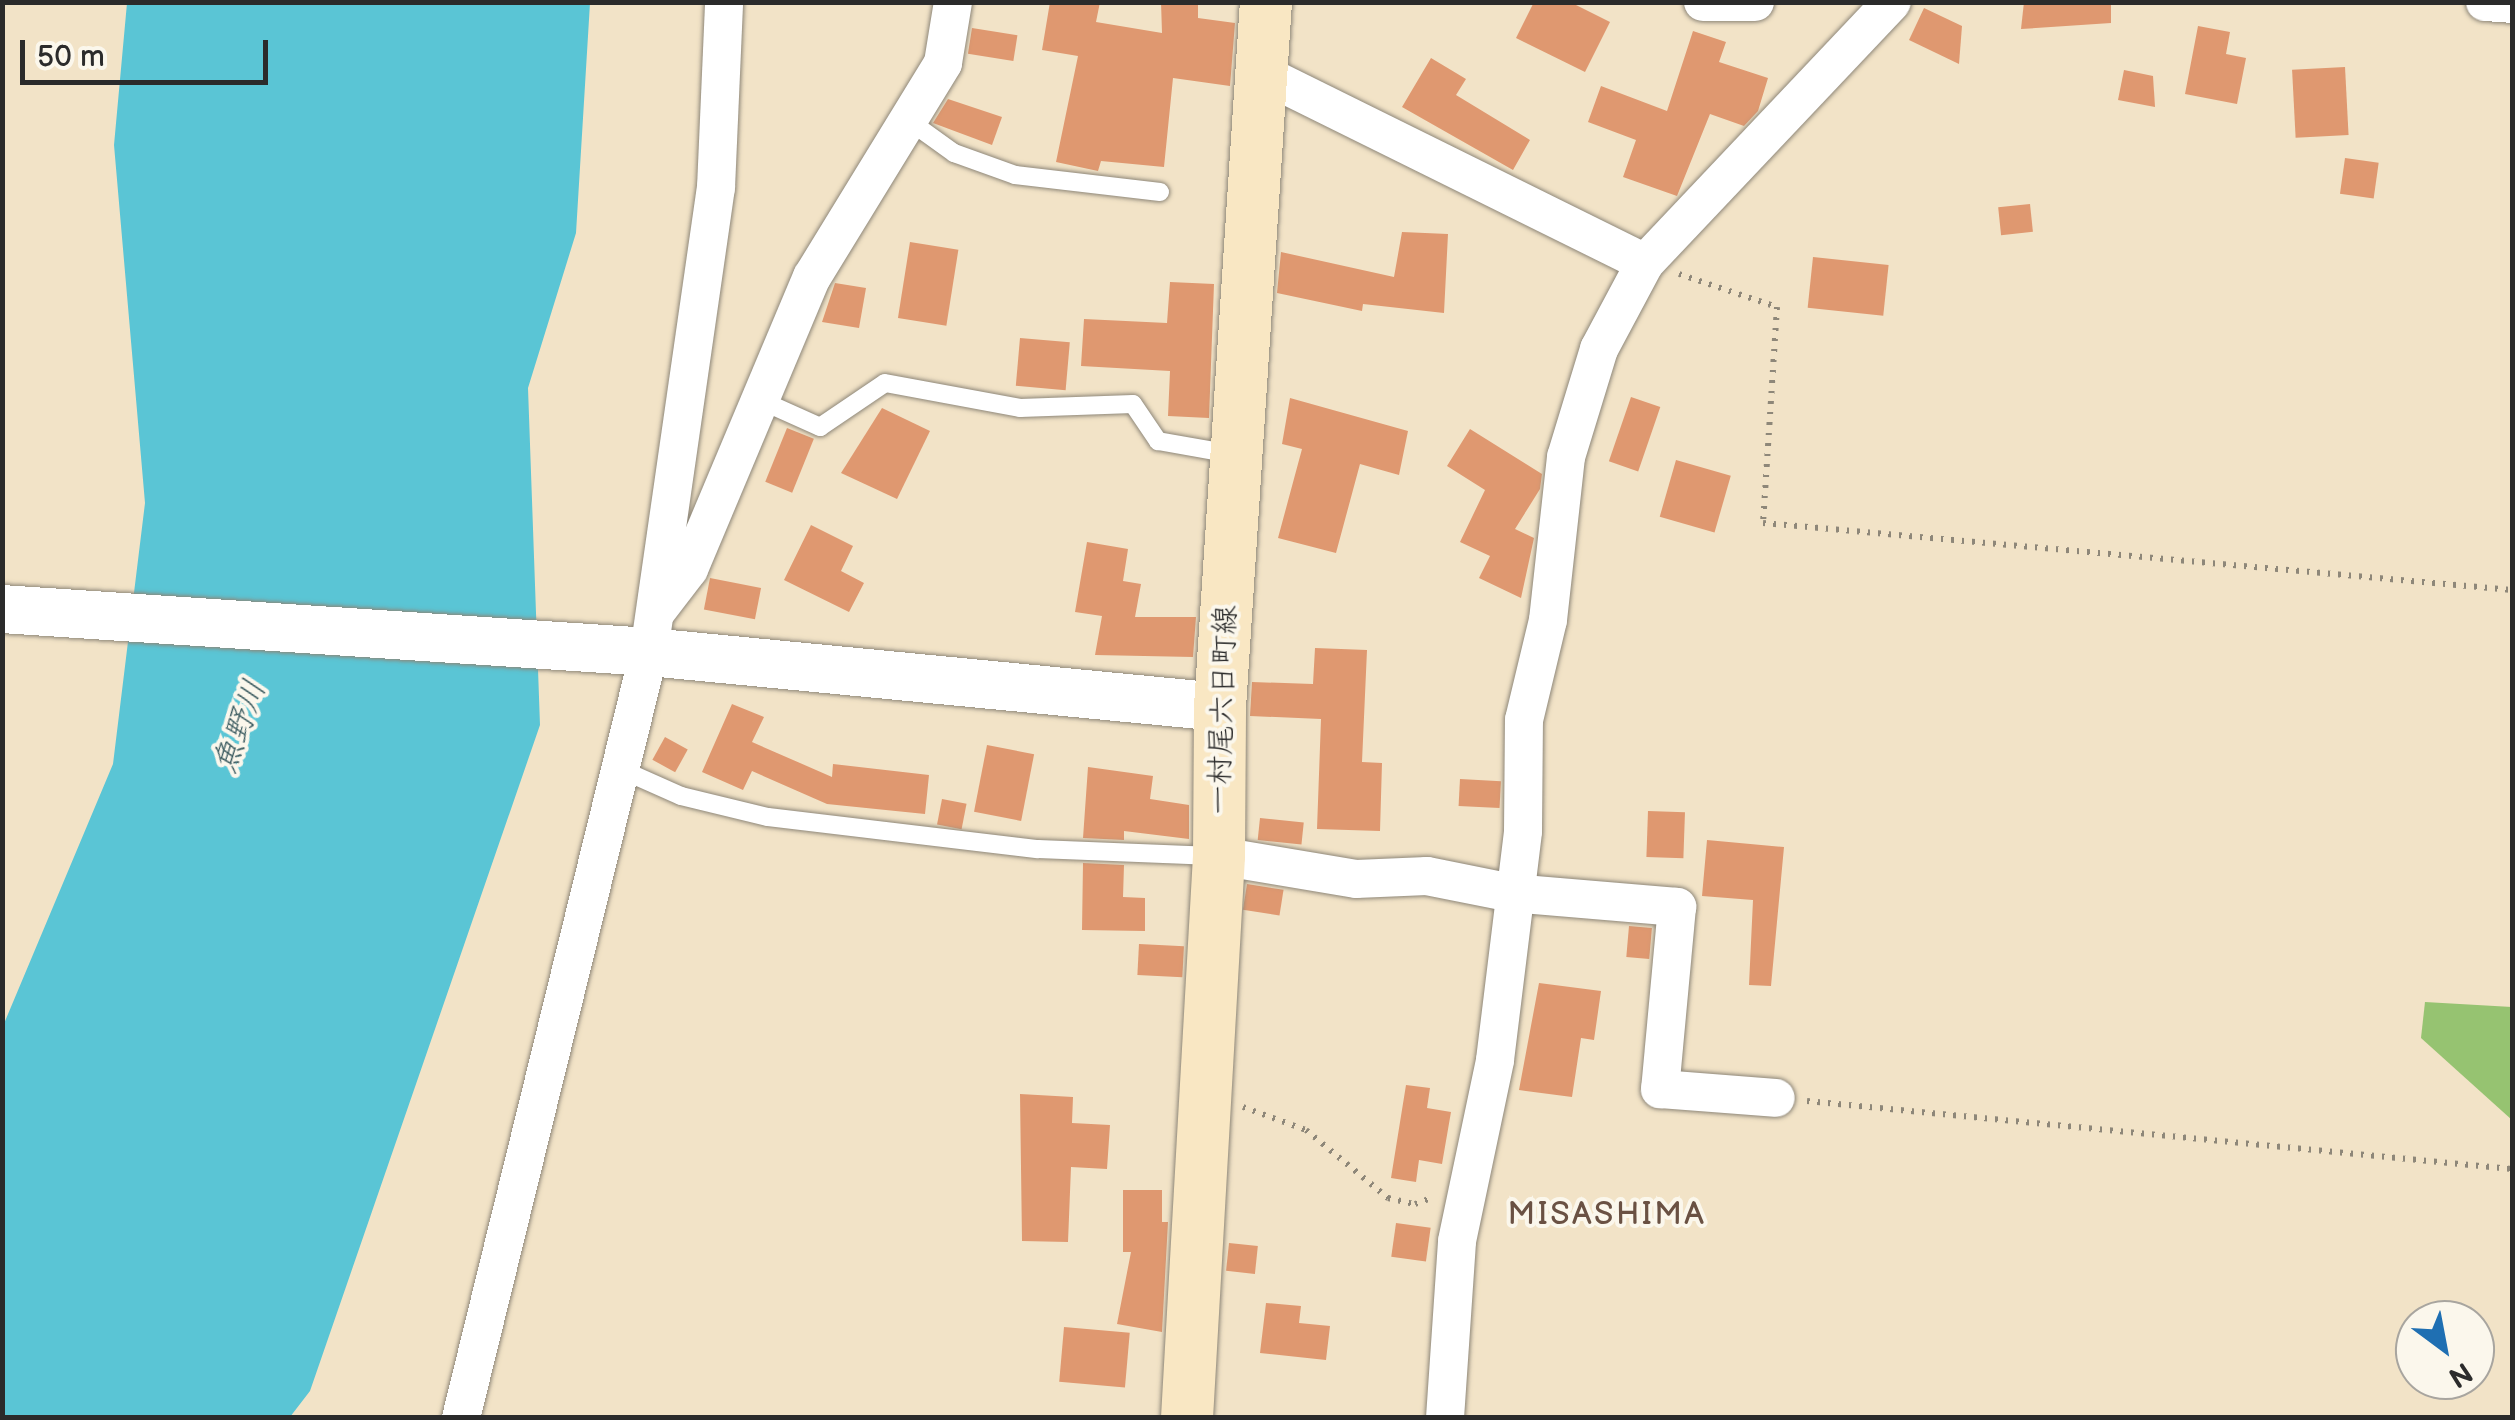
<!DOCTYPE html>
<meta charset="utf-8">
<style>
body{margin:0}
#map{position:relative;width:2515px;height:1420px;overflow:hidden;background:#f2e3c7;font-family:"Balsamiq Sans","Klee One",sans-serif}
div>[style]{position:absolute}
.green>*{inset:0;background:#96c371}
.water>*{inset:0;background:#5ac5d5}
.building>*{inset:0;background:#df9870;transform-origin:0 0}
.path>*{height:6px;margin-top:-3px;transform-origin:0;background:repeating-linear-gradient(90deg,#8e8779 0 2.5px,transparent 0 10.5px)}
.roads{filter:drop-shadow(0 0 2px #8e8779) drop-shadow(0 0 2px #8e8779)}
.service>*{height:18px;margin:-9px;padding:0 9px;transform-origin:9px;border-radius:9px;background:#fff}
.minor>*{height:38px;margin:-19px;padding:0 19px;transform-origin:19px;border-radius:19px;background:#fff}
.tertiary>*{height:48px;margin:-24px;padding:0 24px;transform-origin:24px;border-radius:24px;background:#fff}
.secondary>*{height:52px;margin:-26px;padding:0 26px;transform-origin:26px;border-radius:26px;background:#f9e7c3}
span{translate:-50% -50%;white-space:nowrap;text-align:center;line-height:1.15;-webkit-text-stroke:8px #fbf7ec;paint-order:stroke}
.street-label{font-size:30px;color:#2b2b2b}
.water-label{font-size:32px;color:#39595e;font-style:italic}
.neighbourhood-label{font-size:32px;color:#6a5143;letter-spacing:2.5px}
.frame{position:absolute;inset:0;border:5px solid #2b2b2b;pointer-events:none}
.north{position:absolute;left:2395px;top:1300px;width:100px;height:100px;box-sizing:border-box;background:#fbf7ec;border:2px solid #a8a59f;border-radius:50%;rotate:148deg;font-size:28px;font-weight:700;line-height:40px;text-align:center;color:#2b2b2b}
.north::after{content:'';display:block;margin:auto;width:35px;height:45px;background:#1f6fb2;clip-path:polygon(50% 0,100% 100%,50% 72%,0 100%)}
.scale{position:absolute;left:20px;top:40px;width:248px;height:45px;box-sizing:border-box;border:5px solid #2b2b2b;border-top:0;padding-left:12px;font-size:30px;line-height:35px;white-space:nowrap;color:#2b2b2b;-webkit-text-stroke:8px #fbf7ec;paint-order:stroke}
</style>
<div id="map">
<div class="green">
<div style="clip-path:polygon(2425px 1002px,2512px 1007px,2512px 1120px,2421px 1038px)"></div>
</div>
<div class="water">
<div style="clip-path:polygon(127px 3px,590px 3px,576px 233px,528px 388px,540px 725px,310px 1391px,290px 1417px,3px 1418px,3px 1026px,113px 764px,145px 503px,114px 145px)"></div>
</div>
<div class="building">
<div style="clip-path:polygon(1050px 2px,1100px 2px,1096px 22px,1162px 33px,1161px 2px,1198px 2px,1198px 18px,1235px 23px,1230px 86px,1173px 78px,1164px 167px,1101px 161px,1098px 171px,1056px 162px,1078px 56px,1042px 50px)"></div>
<div style="clip-path:polygon(1534px 2px,1570px 2px,1610px 22px,1585px 72px,1516px 38px)"></div>
<div style="clip-path:polygon(2024px 2px,2111px 2px,2111px 23px,2021px 29px)"></div>
<div style="clip-path:polygon(1924px 8px,1962px 26px,1959px 64px,1909px 40px)"></div>
<div style="clip-path:polygon(2198px 26px,2230px 32px,2226px 54px,2246px 58px,2237px 104px,2185px 94px)"></div>
<div style="left:972px;top:28px;width:46px;height:26px;rotate:9deg"></div>
<div style="clip-path:polygon(1693px 31px,1726px 42px,1719px 62px,1768px 78px,1758px 111px,1744px 126px,1710px 114px,1677px 196px,1623px 177px,1636px 140px,1588px 122px,1601px 86px,1667px 111px)"></div>
<div style="clip-path:polygon(1431px 58px,1466px 79px,1456px 95px,1530px 140px,1513px 170px,1402px 107px)"></div>
<div style="left:2345px;top:67px;width:68px;height:53px;rotate:87deg"></div>
<div style="clip-path:polygon(2124px 70px,2153px 76px,2155px 107px,2118px 100px)"></div>
<div style="clip-path:polygon(948px 99px,1002px 117px,992px 145px,933px 123px)"></div>
<div style="left:2345px;top:158px;width:34px;height:36px;rotate:8deg"></div>
<div style="left:2030px;top:204px;width:28px;height:32px;rotate:84deg"></div>
<div style="clip-path:polygon(1402px 232px,1448px 234px,1444px 313px,1363px 304px,1362px 311px,1277px 293px,1281px 252px,1394px 277px)"></div>
<div style="left:910px;top:242px;width:49px;height:77px;rotate:9deg"></div>
<div style="left:1813px;top:257px;width:76px;height:51px;rotate:6deg"></div>
<div style="clip-path:polygon(1170px 282px,1214px 284px,1209px 418px,1168px 416px,1170px 371px,1081px 366px,1084px 319px,1167px 323px)"></div>
<div style="clip-path:polygon(835px 283px,866px 288px,859px 328px,822px 322px)"></div>
<div style="left:1020px;top:338px;width:50px;height:48px;rotate:5deg"></div>
<div style="left:1631px;top:397px;width:31px;height:68px;rotate:19deg"></div>
<div style="clip-path:polygon(1290px 398px,1408px 431px,1399px 475px,1360px 464px,1336px 553px,1278px 538px,1302px 449px,1282px 444px)"></div>
<div style="clip-path:polygon(882px 408px,930px 431px,897px 499px,841px 473px)"></div>
<div style="left:787px;top:428px;width:29px;height:58px;rotate:22deg"></div>
<div style="clip-path:polygon(1470px 429px,1542px 474px,1540px 489px,1515px 529px,1534px 538px,1521px 598px,1479px 578px,1490px 556px,1460px 542px,1485px 490px,1447px 466px)"></div>
<div style="left:1676px;top:460px;width:57px;height:59px;rotate:16deg"></div>
<div style="clip-path:polygon(811px 525px,853px 546px,841px 571px,864px 583px,849px 612px,784px 580px)"></div>
<div style="clip-path:polygon(1087px 542px,1128px 549px,1123px 581px,1141px 584px,1135px 617px,1196px 617px,1193px 657px,1095px 655px,1102px 616px,1075px 612px)"></div>
<div style="left:710px;top:578px;width:52px;height:32px;rotate:11deg"></div>
<div style="clip-path:polygon(1315px 648px,1367px 650px,1362px 762px,1382px 763px,1380px 831px,1317px 829px,1321px 719px,1250px 716px,1252px 682px,1313px 684px)"></div>
<div style="clip-path:polygon(732px 704px,764px 717px,752px 742px,832px 777px,833px 764px,929px 775px,925px 814px,827px 804px,752px 771px,743px 790px,702px 772px)"></div>
<div style="left:665px;top:737px;width:26px;height:26px;rotate:29deg"></div>
<div style="left:987px;top:745px;width:48px;height:68px;rotate:11deg"></div>
<div style="clip-path:polygon(1088px 767px,1153px 776px,1150px 799px,1189px 805px,1189px 839px,1124px 831px,1124px 840px,1083px 838px)"></div>
<div style="left:1460px;top:779px;width:41px;height:27px;rotate:3deg"></div>
<div style="left:942px;top:799px;width:25px;height:26px;rotate:11deg"></div>
<div style="left:1648px;top:811px;width:37px;height:46px;rotate:2deg"></div>
<div style="left:1260px;top:818px;width:44px;height:22px;rotate:6deg"></div>
<div style="clip-path:polygon(1707px 840px,1784px 847px,1771px 986px,1749px 985px,1753px 900px,1702px 896px)"></div>
<div style="clip-path:polygon(1083px 863px,1124px 865px,1123px 897px,1145px 898px,1145px 931px,1082px 930px)"></div>
<div style="left:1247px;top:884px;width:37px;height:26px;rotate:9deg"></div>
<div style="left:1629px;top:926px;width:23px;height:31px;rotate:5deg"></div>
<div style="left:1139px;top:944px;width:45px;height:31px;rotate:3deg"></div>
<div style="clip-path:polygon(1539px 983px,1601px 991px,1594px 1040px,1581px 1038px,1572px 1097px,1519px 1090px)"></div>
<div style="clip-path:polygon(1406px 1085px,1430px 1088px,1427px 1108px,1451px 1112px,1442px 1164px,1419px 1160px,1416px 1182px,1391px 1178px)"></div>
<div style="clip-path:polygon(1020px 1094px,1073px 1097px,1072px 1123px,1110px 1125px,1107px 1169px,1071px 1167px,1068px 1242px,1022px 1241px)"></div>
<div style="clip-path:polygon(1123px 1190px,1162px 1190px,1162px 1222px,1168px 1222px,1162px 1332px,1117px 1324px,1131px 1252px,1123px 1252px)"></div>
<div style="left:1396px;top:1223px;width:35px;height:34px;rotate:8deg"></div>
<div style="left:1229px;top:1243px;width:29px;height:28px;rotate:6deg"></div>
<div style="clip-path:polygon(1266px 1303px,1301px 1306px,1299px 1323px,1330px 1326px,1326px 1360px,1260px 1353px)"></div>
<div style="left:1064px;top:1327px;width:66px;height:55px;rotate:5deg"></div>
</div>
<div class="path">
<div style="left:1679px;top:274px;width:103px;rotate:18.6deg"></div>
<div style="left:1777px;top:307px;width:216px;rotate:93.7deg"></div>
<div style="left:1763px;top:523px;width:752px;rotate:5.11deg"></div>
<div style="left:1807px;top:1101px;width:708px;rotate:5.51deg"></div>
<div style="left:1243px;top:1107px;width:67px;rotate:20.1deg"></div>
<div style="left:1306px;top:1130px;width:107px;rotate:39.7deg"></div>
<div style="left:1388px;top:1198px;width:28px;rotate:13deg"></div>
<div style="left:1415px;top:1204px;width:20px;rotate:-20deg"></div>
</div>
<div class="roads">
<div class="service">
<div style="left:908px;top:120px;width:57px;rotate:35.7deg"></div>
<div style="left:954px;top:153px;width:65px;rotate:19.8deg"></div>
<div style="left:1015px;top:175px;width:146px;rotate:6.7deg"></div>
<div style="left:760px;top:400px;width:66px;rotate:24.2deg"></div>
<div style="left:820px;top:427px;width:78px;rotate:-34.1deg"></div>
<div style="left:885px;top:383px;width:137px;rotate:10.5deg"></div>
<div style="left:1020px;top:408px;width:113px;rotate:-2deg"></div>
<div style="left:1133px;top:404px;width:45px;rotate:56deg"></div>
<div style="left:1158px;top:441px;width:74px;rotate:10.1deg"></div>
<div style="left:618px;top:768px;width:69px;rotate:24deg"></div>
<div style="left:681px;top:796px;width:89px;rotate:13.6deg"></div>
<div style="left:768px;top:817px;width:272px;rotate:6.8deg"></div>
<div style="left:1038px;top:849px;width:176px;rotate:2.3deg"></div>
</div>
<div class="minor">
<div style="left:1703px;top:2px;width:52px"></div>
<div style="left:2485px;top:2px;width:27px;rotate:4deg"></div>
<div style="left:1263px;top:74px;width:426px;rotate:26.3deg"></div>
<div style="left:656px;top:612px;width:54px;rotate:-52.5deg"></div>
<div style="left:689px;top:569px;width:317px;rotate:-67.2deg"></div>
<div style="left:812px;top:277px;width:251px;rotate:-58.5deg"></div>
<div style="left:943px;top:63px;width:62px;rotate:-80.7deg"></div>
<div style="left:1219px;top:856px;width:139px;rotate:9.5deg"></div>
<div style="left:1356px;top:879px;width:71px;rotate:-2.4deg"></div>
<div style="left:1427px;top:876px;width:86px;rotate:11.4deg"></div>
<div style="left:1511px;top:893px;width:167px;rotate:4.8deg"></div>
<div style="left:1677px;top:907px;width:183px;rotate:95.3deg"></div>
<div style="left:1660px;top:1089px;width:116px;rotate:4.4deg"></div>
<div style="left:461px;top:1418px;width:789px;rotate:-76.21deg"></div>
<div style="left:649px;top:652px;width:469px;rotate:-81.8deg"></div>
<div style="left:716px;top:188px;width:186px;rotate:-87.5deg"></div>
<div style="left:1445px;top:1418px;width:177px;rotate:-86.1deg"></div>
<div style="left:1457px;top:1241px;width:185px;rotate:-78.1deg"></div>
<div style="left:1495px;top:1060px;width:231px;rotate:-83deg"></div>
<div style="left:1523px;top:831px;width:111px;rotate:-89.5deg"></div>
<div style="left:1524px;top:720px;width:103px;rotate:-76.5deg"></div>
<div style="left:1548px;top:620px;width:164px;rotate:-83.7deg"></div>
<div style="left:1566px;top:457px;width:113px;rotate:-73deg"></div>
<div style="left:1599px;top:349px;width:98px;rotate:-61.9deg"></div>
<div style="left:1645px;top:263px;width:359px;rotate:-46.6deg"></div>
</div>
<div class="tertiary">
<div style="left:2px;top:609px;width:648px;rotate:3.8deg"></div>
<div style="left:649px;top:652px;width:574px;rotate:5.5deg"></div>
</div>
<div class="secondary">
<div style="left:1187px;top:1418px;width:563px;rotate:-86.74deg"></div>
<div style="left:1219px;top:856px;width:149px;rotate:-89.6deg"></div>
<div style="left:1220px;top:707px;width:706px;rotate:-86.27deg"></div>
</div>
</div>
<div class="street-label">
<span style="left:1223px;top:710px;rotate:-88deg">一村尾六日町線</span>
</div>
<div class="water-label">
<span style="left:241px;top:727px;rotate:-70deg">魚野川</span>
</div>
<div class="neighbourhood-label">
<span style="left:1607px;top:1215px">MISASHIMA</span>
</div>
<div class="frame"></div>
<div class="north">N</div>
<div class="scale">50 m</div>
</div>
